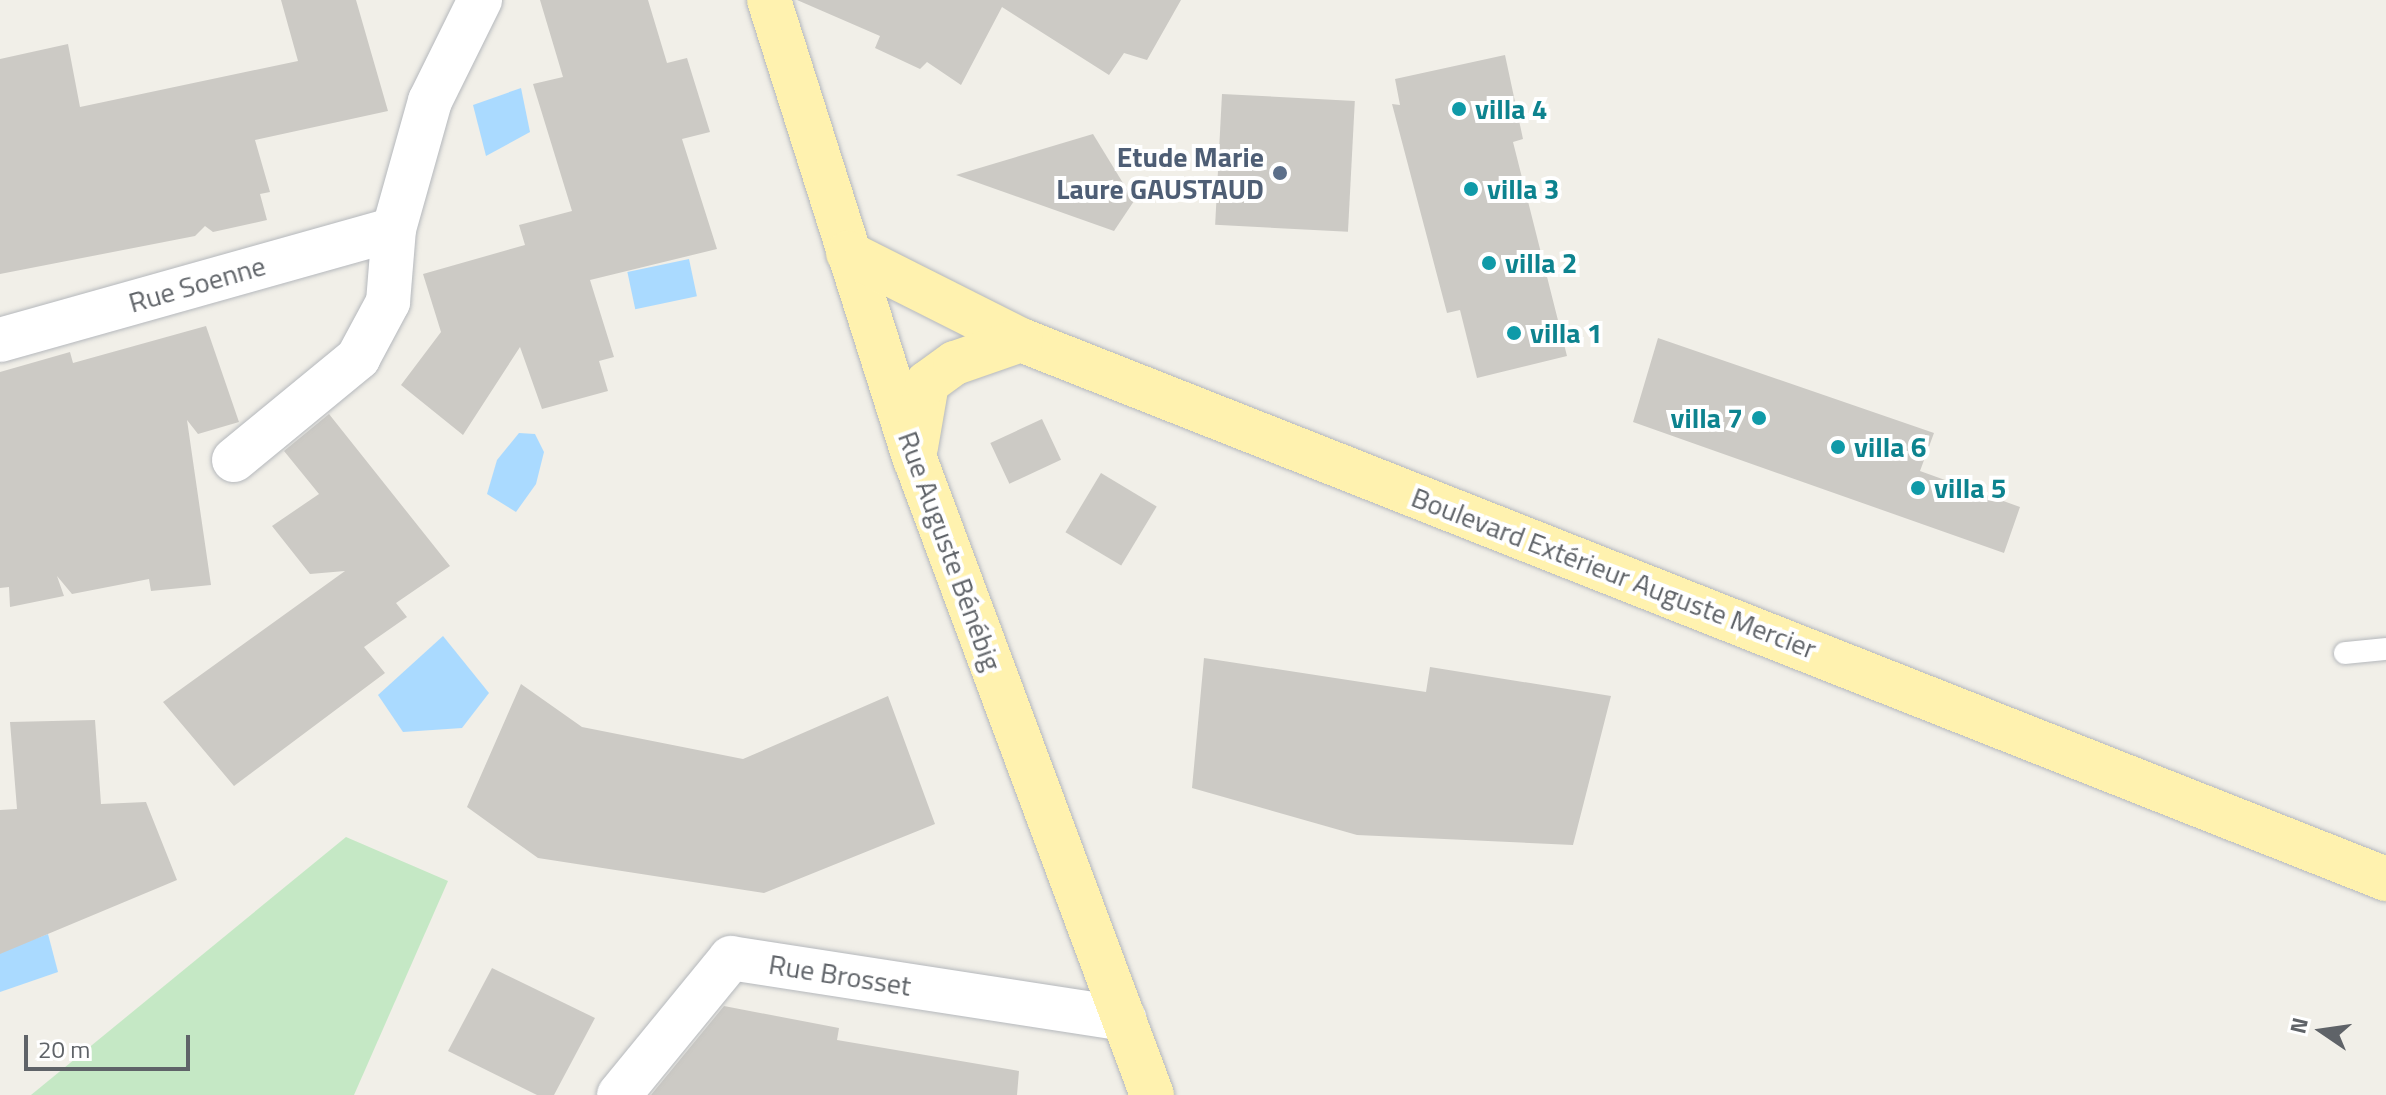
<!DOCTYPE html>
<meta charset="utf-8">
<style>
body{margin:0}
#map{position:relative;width:2386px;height:1095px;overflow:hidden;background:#f1efe8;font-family:"Titillium Web",sans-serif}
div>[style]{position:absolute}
.green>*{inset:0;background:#c5e8c5}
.water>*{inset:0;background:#aadaff;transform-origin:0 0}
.building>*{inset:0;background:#cccac5;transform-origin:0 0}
.roads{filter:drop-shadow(0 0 2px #b5b8bc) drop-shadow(0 0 2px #b5b8bc)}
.service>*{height:22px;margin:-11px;padding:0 11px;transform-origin:11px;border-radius:11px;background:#fff}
.minor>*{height:44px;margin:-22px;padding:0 22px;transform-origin:22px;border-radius:22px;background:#fff}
.primary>*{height:44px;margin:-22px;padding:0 22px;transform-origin:22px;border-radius:22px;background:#fff2af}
.dots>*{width:22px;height:22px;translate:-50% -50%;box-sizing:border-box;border:4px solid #fff;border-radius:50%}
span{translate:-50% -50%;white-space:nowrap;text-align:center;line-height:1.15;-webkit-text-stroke:8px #fff;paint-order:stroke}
.culture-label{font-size:28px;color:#0d838f;font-weight:700}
.left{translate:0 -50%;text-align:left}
.right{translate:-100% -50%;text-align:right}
.service-label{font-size:28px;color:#4e5e75;font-weight:700}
.street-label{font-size:28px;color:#5f6368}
.north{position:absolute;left:2282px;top:991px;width:80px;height:80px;-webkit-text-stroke:6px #fff;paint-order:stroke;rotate:283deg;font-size:22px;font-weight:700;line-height:32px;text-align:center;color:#5f6368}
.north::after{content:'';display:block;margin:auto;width:28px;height:36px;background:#5f6368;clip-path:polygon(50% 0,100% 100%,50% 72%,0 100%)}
.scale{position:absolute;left:24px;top:1035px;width:166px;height:36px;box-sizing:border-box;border:4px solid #5f6368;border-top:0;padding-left:10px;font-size:24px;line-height:28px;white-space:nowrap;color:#5f6368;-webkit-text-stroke:6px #fff;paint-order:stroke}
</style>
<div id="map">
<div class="green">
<div style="clip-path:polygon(346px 837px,448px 881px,354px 1095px,31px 1095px)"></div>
</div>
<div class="water">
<div style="clip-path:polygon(521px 88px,530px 132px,486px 156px,473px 105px)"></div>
<div style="left:689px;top:259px;width:38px;height:63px;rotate:78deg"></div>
<div style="clip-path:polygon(519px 433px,535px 434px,544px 452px,536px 484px,516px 512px,487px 494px,497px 460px)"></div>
<div style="clip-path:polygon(443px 636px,489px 693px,462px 728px,403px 732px,378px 695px)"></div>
<div style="clip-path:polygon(48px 934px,58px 972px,0 992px,0 952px)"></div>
</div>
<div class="building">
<div style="clip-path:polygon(281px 0,356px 0,388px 111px,255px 140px,270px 192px,260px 194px,267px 220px,213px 232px,205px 226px,195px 236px,0 274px,0 59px,68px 44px,80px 107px,298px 61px)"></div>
<div style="clip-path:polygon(540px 0,648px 0,667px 63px,687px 58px,710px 132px,682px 139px,717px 249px,590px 280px,614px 357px,599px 361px,608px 391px,542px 409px,520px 347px,463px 435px,401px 385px,441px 332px,423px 274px,525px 245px,519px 225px,572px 211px,533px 84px,563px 77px)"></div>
<div style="clip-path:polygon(797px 0,1181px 0,1147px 60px,1124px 53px,1109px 75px,1002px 7px,961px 85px,927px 62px,920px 69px,875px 48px,880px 36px)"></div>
<div style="clip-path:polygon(1505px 55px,1523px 139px,1513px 142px,1567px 356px,1477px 378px,1460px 310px,1447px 313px,1392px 104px,1400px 105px,1395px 79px)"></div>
<div style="left:1222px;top:94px;width:133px;height:131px;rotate:3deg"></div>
<div style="clip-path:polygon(1093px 134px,1134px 201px,1114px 231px,956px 175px)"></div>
<div style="clip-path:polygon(206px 326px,239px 422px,198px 434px,187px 420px,211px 585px,151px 591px,149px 579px,72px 594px,57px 576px,64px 596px,10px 607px,9px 587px,0 588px,0 372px,70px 352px,73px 363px)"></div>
<div style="clip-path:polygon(1658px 338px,1934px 433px,1920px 471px,2020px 507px,2004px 553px,1633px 422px)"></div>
<div style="clip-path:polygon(329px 414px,450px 566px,396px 603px,407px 617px,364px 647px,385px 673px,234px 786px,163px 702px,345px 571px,310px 574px,272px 526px,319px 494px,284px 451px)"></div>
<div style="left:1042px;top:419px;width:45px;height:57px;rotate:65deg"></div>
<div style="left:1101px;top:473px;width:65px;height:69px;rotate:31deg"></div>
<div style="clip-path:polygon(1204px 658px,1426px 692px,1430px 667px,1611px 696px,1573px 845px,1357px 835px,1192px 788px)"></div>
<div style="clip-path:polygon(521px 684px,582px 727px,743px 759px,888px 696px,935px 824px,764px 893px,538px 858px,467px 807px)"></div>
<div style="clip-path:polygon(95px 720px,101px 804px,146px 802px,177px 880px,0 954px,0 810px,17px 809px,10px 722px)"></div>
<div style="clip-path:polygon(492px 968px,595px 1018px,554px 1095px,537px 1095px,448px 1051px)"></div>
<div style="clip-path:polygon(724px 1006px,839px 1028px,837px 1040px,1019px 1071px,1017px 1095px,651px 1095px)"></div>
</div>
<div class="roads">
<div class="service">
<div style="left:2345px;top:653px;width:41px;rotate:-5.6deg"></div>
</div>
<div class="minor">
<div style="left:0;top:340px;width:409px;rotate:-15.7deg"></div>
<div style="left:234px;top:460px;width:161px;rotate:-39.4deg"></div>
<div style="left:358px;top:358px;width:64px;rotate:-61.8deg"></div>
<div style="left:388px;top:302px;width:73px;rotate:-85.3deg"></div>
<div style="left:394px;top:229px;width:133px;rotate:-74.3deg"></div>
<div style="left:430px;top:101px;width:113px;rotate:-63.7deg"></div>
<div style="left:619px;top:1095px;width:177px;rotate:-50.7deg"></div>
<div style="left:731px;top:958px;width:398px;rotate:8.8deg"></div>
</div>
<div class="primary">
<div style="left:769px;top:0;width:482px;rotate:72.4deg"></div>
<div style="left:915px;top:459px;width:679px;rotate:69.56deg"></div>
<div style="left:848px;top:253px;width:194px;rotate:26.7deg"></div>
<div style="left:1021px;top:340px;width:1468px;rotate:21.55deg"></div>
<div style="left:916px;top:447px;width:65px;rotate:-80.2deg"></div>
<div style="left:927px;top:383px;width:34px;rotate:-36deg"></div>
<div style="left:955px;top:363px;width:70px;rotate:-19.2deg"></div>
</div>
</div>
<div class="dots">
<div style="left:1459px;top:109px;background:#0f9aa8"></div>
<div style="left:1280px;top:173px;background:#5c6f8a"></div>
<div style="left:1471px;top:189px;background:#0f9aa8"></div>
<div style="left:1489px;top:263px;background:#0f9aa8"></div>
<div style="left:1514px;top:333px;background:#0f9aa8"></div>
<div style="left:1759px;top:418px;background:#0f9aa8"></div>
<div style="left:1838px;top:447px;background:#0f9aa8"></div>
<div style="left:1918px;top:488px;background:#0f9aa8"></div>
</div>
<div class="culture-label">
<span class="left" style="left:1475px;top:109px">villa 4</span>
<span class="left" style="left:1487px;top:189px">villa 3</span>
<span class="left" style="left:1505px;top:263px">villa 2</span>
<span class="left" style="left:1530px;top:333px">villa 1</span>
<span class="right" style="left:1743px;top:418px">villa 7</span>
<span class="left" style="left:1854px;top:447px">villa 6</span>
<span class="left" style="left:1934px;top:488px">villa 5</span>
</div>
<div class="service-label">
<span class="right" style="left:1264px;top:173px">Etude Marie<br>Laure GAUSTAUD</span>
</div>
<div class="street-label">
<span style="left:197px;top:284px;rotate:-16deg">Rue Soenne</span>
<span style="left:950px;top:551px;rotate:70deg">Rue Auguste Bénébig</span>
<span style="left:1614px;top:573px;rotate:21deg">Boulevard Extérieur Auguste Mercier</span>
<span style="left:840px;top:975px;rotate:9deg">Rue Brosset</span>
</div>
<div class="north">N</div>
<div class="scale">20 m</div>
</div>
